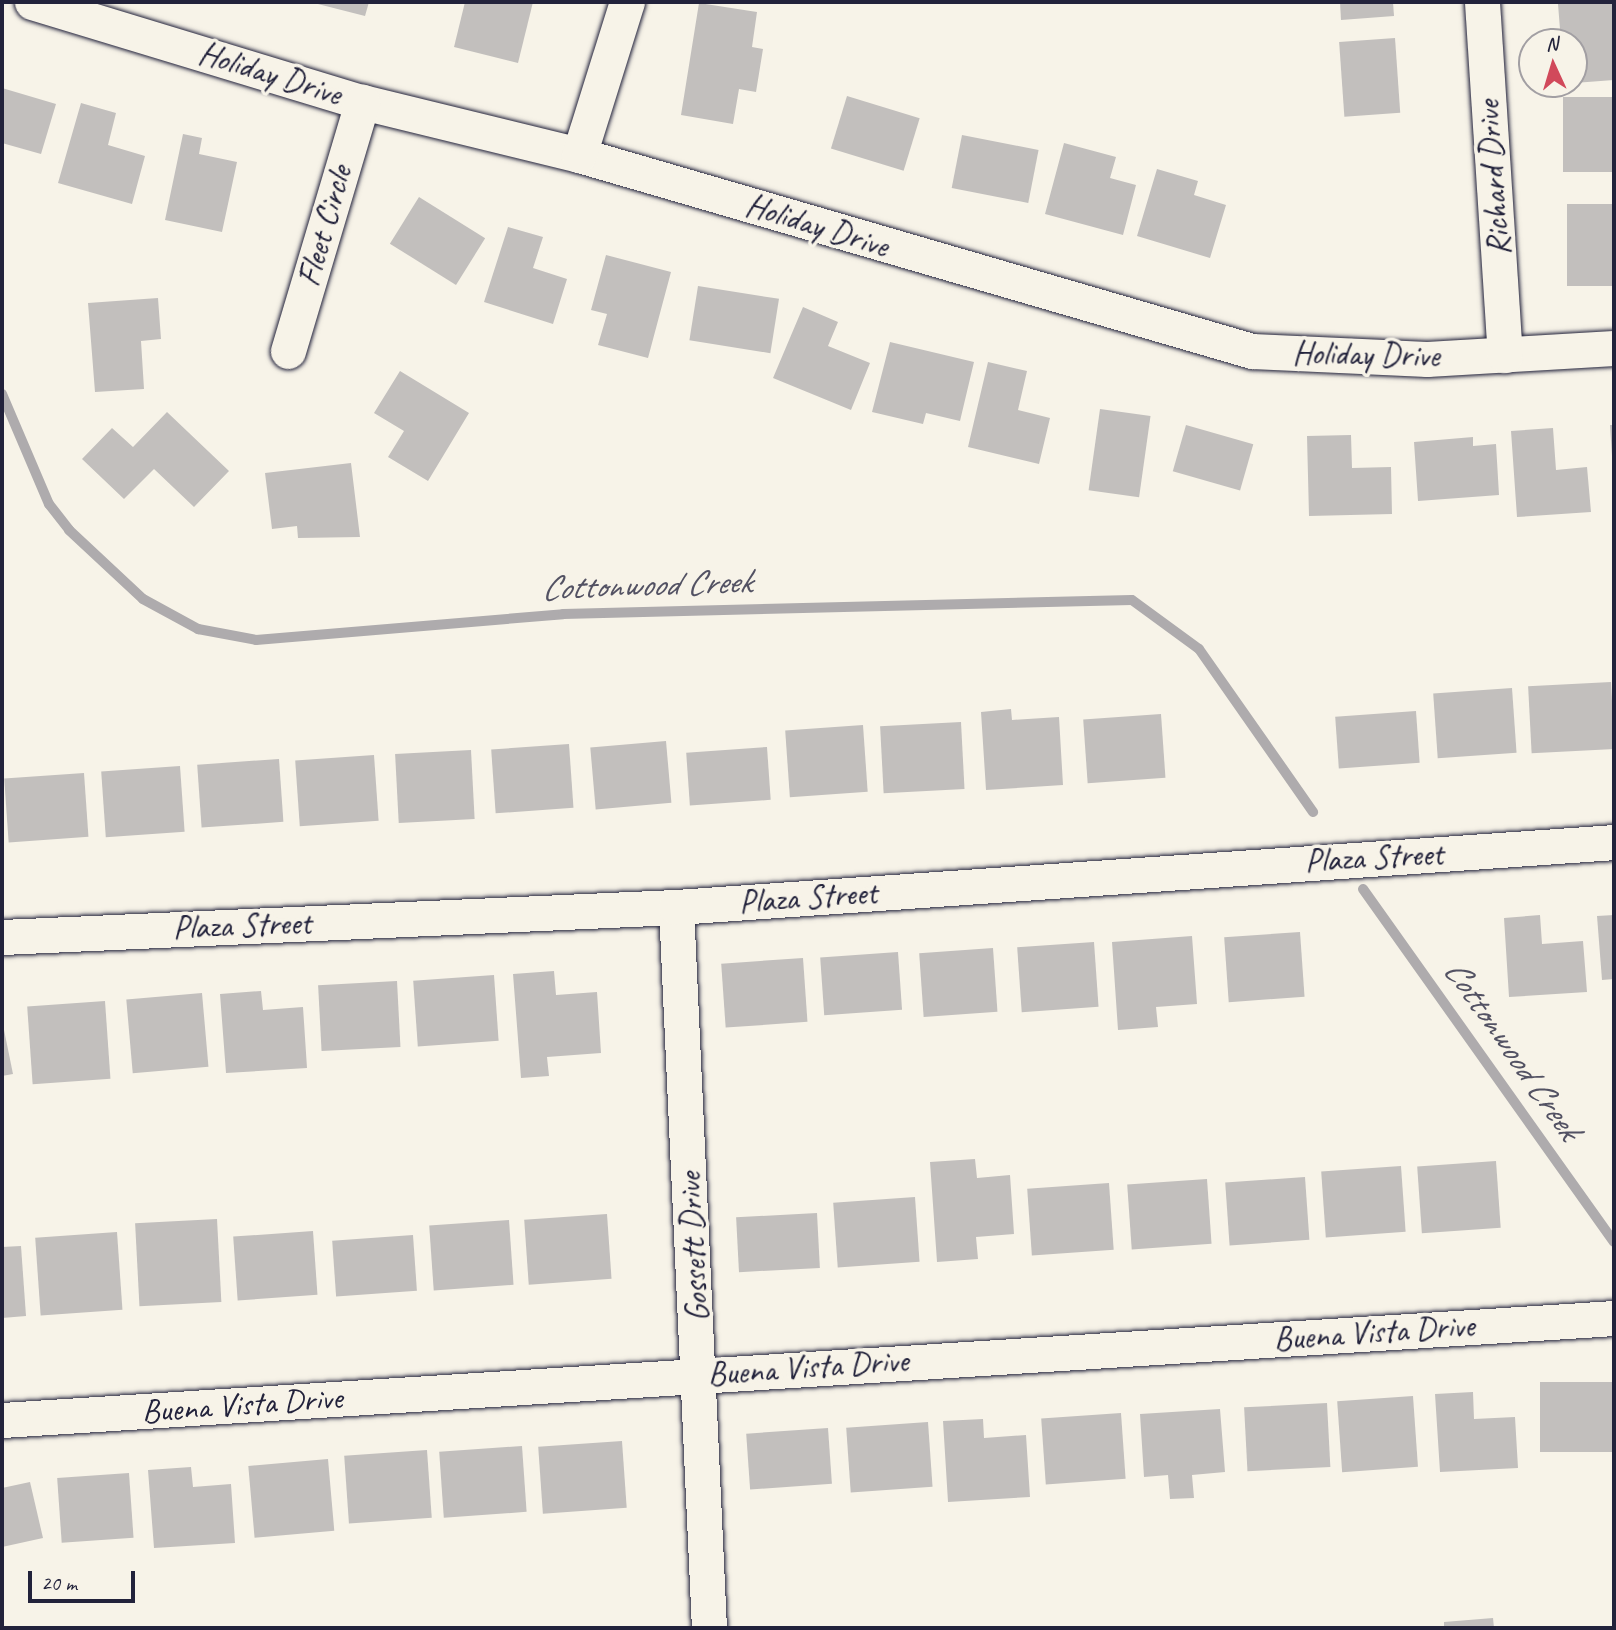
<!DOCTYPE html>
<style>
body{margin:0}
#map{position:relative;width:1616px;height:1630px;overflow:hidden;background:#f7f3e8;font-family:Caveat,sans-serif}
div>[style]{position:absolute}
.stream>*{height:10px;margin:-5px;padding:0 5px;transform-origin:5px;border-radius:5px;background:#aeabad}
.building>*{inset:0;background:#c2bfbd;transform-origin:0 0}
.roads{filter:drop-shadow(0 0 2px #22223b) drop-shadow(0 0 2px #22223b)}
.minor>*{height:35px;margin:-17.5px;padding:0 17.5px;transform-origin:17.5px;border-radius:17.5px;background:#f7f3e8}
span{translate:-50% -50%;white-space:nowrap;text-align:center;line-height:1.15;-webkit-text-stroke:7px #f7f3e8;paint-order:stroke}
.street-label{font-size:33px;color:#22223b}
.water-label{font-size:35px;color:#535263;font-style:italic}
.frame{position:absolute;inset:0;border:4px solid #22223b;pointer-events:none}
.north{position:absolute;left:1518px;top:28px;width:70px;height:70px;box-sizing:border-box;background:#f7f3e8;border:2px solid #a29fa3;border-radius:50%;rotate:356deg;font-size:19px;font-weight:700;line-height:28px;text-align:center;color:#22223b}
.north::after{content:'';display:block;margin:auto;width:24px;height:32px;background:#d1495b;clip-path:polygon(50% 0,100% 100%,50% 72%,0 100%)}
.scale{position:absolute;left:28px;top:1571px;width:107px;height:32px;box-sizing:border-box;border:4px solid #22223b;border-top:0;padding-left:9px;font-size:21px;line-height:24px;white-space:nowrap;color:#22223b;-webkit-text-stroke:5px #f7f3e8;paint-order:stroke}
</style>
<div id="map">
<div class="stream">
<div style="left:2px;top:394px;width:120px;rotate:66.9deg"></div>
<div style="left:49px;top:504px;width:33px;rotate:52deg"></div>
<div style="left:69px;top:530px;width:101px;rotate:43deg"></div>
<div style="left:143px;top:599px;width:63px;rotate:28.6deg"></div>
<div style="left:198px;top:629px;width:59px;rotate:10.7deg"></div>
<div style="left:256px;top:640px;width:308px;rotate:-4.8deg"></div>
<div style="left:563px;top:614px;width:569px;rotate:-1.41deg"></div>
<div style="left:1132px;top:600px;width:83px;rotate:36.2deg"></div>
<div style="left:1199px;top:649px;width:199px;rotate:55deg"></div>
<div style="left:1363px;top:889px;width:433px;rotate:54.6deg"></div>
</div>
<div class="building">
<div style="clip-path:polygon(310px 2px,369px 2px,365px 16px)"></div>
<div style="clip-path:polygon(465px 2px,533px 2px,518px 63px,454px 47px)"></div>
<div style="clip-path:polygon(1340px 2px,1393px 2px,1394px 16px,1341px 20px)"></div>
<div style="clip-path:polygon(1612px 2px,1614px 80px,1574px 83px,1574px 42px,1561px 42px,1558px 4px)"></div>
<div style="clip-path:polygon(699px 3px,757px 12px,752px 47px,763px 49px,756px 92px,739px 89px,733px 124px,681px 115px)"></div>
<div style="left:1395px;top:38px;width:75px;height:56px;rotate:86deg"></div>
<div style="clip-path:polygon(2px 88px,56px 104px,41px 154px,2px 143px)"></div>
<div style="left:847px;top:96px;width:76px;height:55px;rotate:17deg"></div>
<div style="left:1614px;top:97px;width:75px;height:51px;rotate:90deg"></div>
<div style="clip-path:polygon(81px 103px,116px 113px,108px 145px,145px 156px,132px 204px,58px 183px)"></div>
<div style="clip-path:polygon(183px 134px,202px 138px,199px 154px,237px 162px,222px 232px,165px 220px)"></div>
<div style="left:962px;top:135px;width:78px;height:54px;rotate:11deg"></div>
<div style="clip-path:polygon(1064px 143px,1116px 157px,1110px 178px,1136px 185px,1123px 235px,1045px 214px)"></div>
<div style="clip-path:polygon(1157px 169px,1198px 181px,1194px 195px,1226px 205px,1210px 258px,1137px 236px)"></div>
<div style="left:419px;top:197px;width:78px;height:55px;rotate:32deg"></div>
<div style="left:1614px;top:204px;width:82px;height:47px;rotate:90deg"></div>
<div style="clip-path:polygon(508px 227px,543px 237px,533px 268px,567px 279px,553px 324px,484px 302px)"></div>
<div style="clip-path:polygon(606px 255px,671px 272px,648px 358px,598px 345px,607px 314px,591px 310px)"></div>
<div style="left:698px;top:286px;width:82px;height:55px;rotate:9deg"></div>
<div style="clip-path:polygon(158px 298px,161px 339px,141px 341px,144px 389px,95px 392px,88px 303px)"></div>
<div style="clip-path:polygon(803px 307px,838px 322px,828px 346px,870px 363px,851px 410px,773px 378px)"></div>
<div style="clip-path:polygon(890px 342px,974px 362px,960px 421px,926px 413px,923px 424px,872px 412px)"></div>
<div style="clip-path:polygon(988px 362px,1027px 371px,1018px 410px,1050px 418px,1039px 464px,968px 447px)"></div>
<div style="clip-path:polygon(400px 371px,469px 413px,428px 481px,388px 457px,404px 431px,374px 413px)"></div>
<div style="left:1100px;top:409px;width:51px;height:82px;rotate:8deg"></div>
<div style="clip-path:polygon(167px 412px,229px 471px,194px 507px,154px 469px,124px 499px,82px 459px,112px 428px,133px 447px)"></div>
<div style="left:1186px;top:425px;width:70px;height:48px;rotate:16deg"></div>
<div style="clip-path:polygon(1610px 425px,1614px 425px,1614px 456px,1612px 456px)"></div>
<div style="clip-path:polygon(1553px 428px,1556px 470px,1587px 467px,1591px 512px,1517px 517px,1511px 431px)"></div>
<div style="clip-path:polygon(1351px 435px,1352px 468px,1391px 467px,1392px 514px,1309px 516px,1307px 436px)"></div>
<div style="clip-path:polygon(1473px 437px,1473px 446px,1496px 444px,1499px 495px,1418px 501px,1414px 442px)"></div>
<div style="clip-path:polygon(351px 463px,360px 537px,298px 538px,297px 526px,272px 529px,265px 473px)"></div>
<div style="left:1611px;top:682px;width:67px;height:83px;rotate:87deg"></div>
<div style="left:1512px;top:688px;width:65px;height:79px;rotate:86deg"></div>
<div style="clip-path:polygon(1011px 709px,1012px 720px,1059px 717px,1063px 785px,986px 790px,981px 712px)"></div>
<div style="left:1416px;top:711px;width:52px;height:81px;rotate:86deg"></div>
<div style="left:1161px;top:714px;width:64px;height:78px;rotate:86deg"></div>
<div style="left:961px;top:722px;width:67px;height:81px;rotate:87deg"></div>
<div style="left:863px;top:725px;width:67px;height:78px;rotate:86deg"></div>
<div style="left:666px;top:741px;width:62px;height:76px;rotate:85deg"></div>
<div style="left:569px;top:744px;width:64px;height:78px;rotate:86deg"></div>
<div style="left:767px;top:747px;width:53px;height:81px;rotate:86deg"></div>
<div style="left:471px;top:750px;width:69px;height:76px;rotate:87deg"></div>
<div style="left:374px;top:755px;width:66px;height:79px;rotate:86deg"></div>
<div style="left:279px;top:759px;width:63px;height:82px;rotate:86deg"></div>
<div style="left:180px;top:766px;width:66px;height:79px;rotate:86deg"></div>
<div style="left:84px;top:773px;width:64px;height:80px;rotate:86deg"></div>
<div style="clip-path:polygon(1540px 915px,1542px 944px,1583px 941px,1587px 992px,1509px 997px,1504px 918px)"></div>
<div style="clip-path:polygon(1614px 915px,1614px 979px,1602px 980px,1597px 916px)"></div>
<div style="left:1300px;top:932px;width:65px;height:76px;rotate:86deg"></div>
<div style="clip-path:polygon(1192px 936px,1197px 1004px,1156px 1007px,1158px 1027px,1118px 1030px,1112px 942px)"></div>
<div style="left:1094px;top:942px;width:65px;height:77px;rotate:86deg"></div>
<div style="left:993px;top:948px;width:64px;height:74px;rotate:86deg"></div>
<div style="left:898px;top:952px;width:58px;height:78px;rotate:86deg"></div>
<div style="left:803px;top:958px;width:64px;height:82px;rotate:86deg"></div>
<div style="clip-path:polygon(554px 971px,556px 995px,597px 992px,601px 1053px,547px 1057px,549px 1076px,521px 1078px,513px 974px)"></div>
<div style="left:494px;top:975px;width:66px;height:81px;rotate:86deg"></div>
<div style="left:397px;top:981px;width:66px;height:79px;rotate:87deg"></div>
<div style="clip-path:polygon(261px 991px,263px 1010px,303px 1007px,307px 1068px,226px 1073px,220px 994px)"></div>
<div style="left:202px;top:993px;width:74px;height:76px;rotate:85deg"></div>
<div style="left:105px;top:1001px;width:78px;height:78px;rotate:86deg"></div>
<div style="clip-path:polygon(2px 1020px,13px 1074px,2px 1076px)"></div>
<div style="clip-path:polygon(975px 1159px,977px 1178px,1010px 1175px,1014px 1234px,976px 1237px,978px 1259px,937px 1262px,930px 1162px)"></div>
<div style="left:1496px;top:1161px;width:67px;height:79px;rotate:86deg"></div>
<div style="left:1401px;top:1166px;width:66px;height:80px;rotate:86deg"></div>
<div style="left:1305px;top:1177px;width:63px;height:80px;rotate:86deg"></div>
<div style="left:1207px;top:1179px;width:65px;height:80px;rotate:86deg"></div>
<div style="left:1109px;top:1183px;width:67px;height:82px;rotate:86deg"></div>
<div style="left:915px;top:1197px;width:65px;height:82px;rotate:86deg"></div>
<div style="left:817px;top:1213px;width:55px;height:81px;rotate:87deg"></div>
<div style="left:607px;top:1214px;width:65px;height:83px;rotate:86deg"></div>
<div style="left:217px;top:1219px;width:83px;height:82px;rotate:87deg"></div>
<div style="left:509px;top:1220px;width:65px;height:80px;rotate:86deg"></div>
<div style="left:313px;top:1231px;width:64px;height:80px;rotate:86deg"></div>
<div style="left:117px;top:1232px;width:78px;height:82px;rotate:86deg"></div>
<div style="left:413px;top:1235px;width:56px;height:81px;rotate:86deg"></div>
<div style="clip-path:polygon(21px 1246px,26px 1316px,2px 1318px,2px 1247px)"></div>
<div style="left:1614px;top:1382px;width:70px;height:74px;rotate:90deg"></div>
<div style="clip-path:polygon(1473px 1392px,1474px 1419px,1515px 1417px,1518px 1468px,1440px 1472px,1435px 1394px)"></div>
<div style="left:1413px;top:1396px;width:71px;height:76px;rotate:86deg"></div>
<div style="left:1327px;top:1403px;width:64px;height:83px;rotate:87deg"></div>
<div style="clip-path:polygon(1220px 1409px,1225px 1472px,1192px 1475px,1194px 1498px,1170px 1499px,1168px 1475px,1144px 1477px,1140px 1414px)"></div>
<div style="left:1121px;top:1413px;width:66px;height:80px;rotate:86deg"></div>
<div style="clip-path:polygon(983px 1419px,984px 1438px,1026px 1435px,1030px 1497px,948px 1502px,943px 1421px)"></div>
<div style="left:928px;top:1422px;width:65px;height:82px;rotate:86deg"></div>
<div style="left:828px;top:1428px;width:56px;height:82px;rotate:86deg"></div>
<div style="left:622px;top:1441px;width:67px;height:84px;rotate:86deg"></div>
<div style="left:522px;top:1446px;width:66px;height:83px;rotate:86deg"></div>
<div style="left:427px;top:1450px;width:68px;height:83px;rotate:86deg"></div>
<div style="left:328px;top:1459px;width:72px;height:80px;rotate:85deg"></div>
<div style="clip-path:polygon(191px 1467px,193px 1487px,231px 1484px,235px 1543px,154px 1548px,148px 1470px)"></div>
<div style="left:129px;top:1473px;width:65px;height:72px;rotate:86deg"></div>
<div style="clip-path:polygon(30px 1482px,43px 1538px,2px 1547px,2px 1488px)"></div>
<div style="clip-path:polygon(1493px 1618px,1494px 1628px,1444px 1628px,1444px 1622px)"></div>
</div>
<div class="roads">
<div class="minor">
<div style="left:32px;top:2px;width:345px;rotate:16.9deg"></div>
<div style="left:362px;top:102px;width:223px;rotate:13.7deg"></div>
<div style="left:579px;top:155px;width:701px;rotate:16.24deg"></div>
<div style="left:1252px;top:351px;width:175px;rotate:2.6deg"></div>
<div style="left:1427px;top:359px;width:187px;rotate:-3.4deg"></div>
<div style="left:1482px;top:2px;width:354px;rotate:86.3deg"></div>
<div style="left:579px;top:155px;width:160px;rotate:-72.6deg"></div>
<div style="left:288px;top:351px;width:260px;rotate:-73.4deg"></div>
<div style="left:676px;top:907px;width:722px;rotate:87.38deg"></div>
<div style="left:2px;top:937px;width:675px;rotate:-2.55deg"></div>
<div style="left:676px;top:907px;width:940px;rotate:-3.96deg"></div>
<div style="left:2px;top:1420px;width:1615px;rotate:-3.62deg"></div>
</div>
</div>
<div class="street-label">
<span style="left:270px;top:74px;rotate:17deg">Holiday Drive</span>
<span style="left:1494px;top:178px;rotate:-94deg">Richard Drive</span>
<span style="left:325px;top:226px;rotate:-74deg">Fleet Circle</span>
<span style="left:817px;top:226px;rotate:17deg">Holiday Drive</span>
<span style="left:1366px;top:355px;rotate:1deg">Holiday Drive</span>
<span style="left:1374px;top:858px;rotate:-3deg">Plaza Street</span>
<span style="left:808px;top:898px;rotate:-4deg">Plaza Street</span>
<span style="left:242px;top:926px;rotate:-2deg">Plaza Street</span>
<span style="left:694px;top:1247px;rotate:-93deg">Gossett Drive</span>
<span style="left:1374px;top:1333px;rotate:-4deg">Buena Vista Drive</span>
<span style="left:808px;top:1368px;rotate:-4deg">Buena Vista Drive</span>
<span style="left:242px;top:1405px;rotate:-4deg">Buena Vista Drive</span>
</div>
<div class="water-label">
<span style="left:646px;top:585px;rotate:-2deg">Cottonwood Creek</span>
<span style="left:1512px;top:1049px;rotate:55deg">Cottonwood Creek</span>
</div>
<div class="frame"></div>
<div class="north">N</div>
<div class="scale">20 m</div>
</div>
